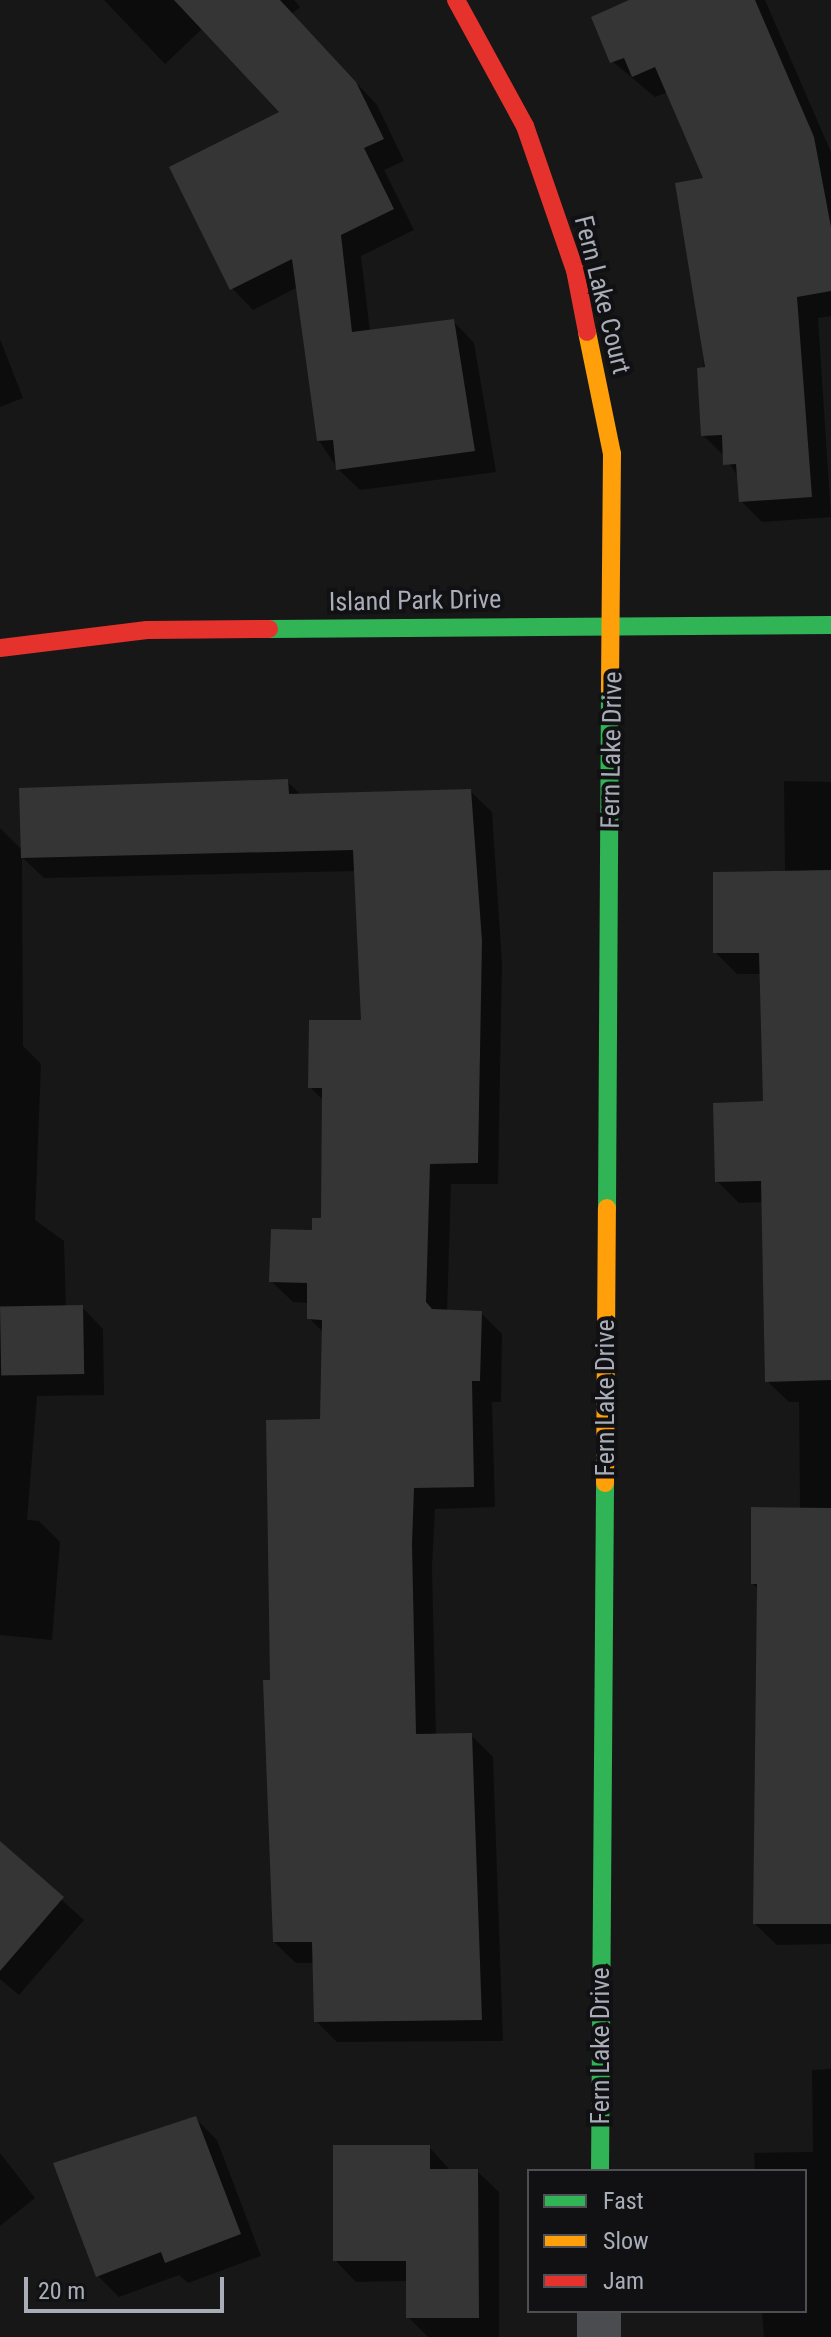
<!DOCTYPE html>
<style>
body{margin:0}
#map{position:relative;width:831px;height:2337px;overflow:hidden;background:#171717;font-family:"Roboto Condensed",sans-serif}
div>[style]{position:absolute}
.shadow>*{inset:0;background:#0007}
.building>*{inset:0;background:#353536;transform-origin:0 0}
.street>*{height:44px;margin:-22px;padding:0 22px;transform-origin:22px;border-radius:22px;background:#4b4c50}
.fast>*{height:18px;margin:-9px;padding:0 9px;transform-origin:9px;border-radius:9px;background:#30b455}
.slow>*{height:18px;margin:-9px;padding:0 9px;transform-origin:9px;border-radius:9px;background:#ff9f0a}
.jam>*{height:18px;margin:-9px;padding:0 9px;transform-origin:9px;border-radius:9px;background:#e5322d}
span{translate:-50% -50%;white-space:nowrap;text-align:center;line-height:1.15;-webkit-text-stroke:8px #111113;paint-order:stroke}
.street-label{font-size:26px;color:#a8adb8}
.legend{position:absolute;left:527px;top:2169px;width:280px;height:144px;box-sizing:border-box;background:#111113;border:2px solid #4d4f55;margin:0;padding:10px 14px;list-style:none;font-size:24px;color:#a8adb8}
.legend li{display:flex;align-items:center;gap:16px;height:40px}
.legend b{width:40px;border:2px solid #4d4f55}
.scale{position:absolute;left:24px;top:2277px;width:200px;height:36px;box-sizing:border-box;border:4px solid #a8adb8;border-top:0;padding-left:10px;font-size:24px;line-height:28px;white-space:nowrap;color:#a8adb8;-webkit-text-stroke:6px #111113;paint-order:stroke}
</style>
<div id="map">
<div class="shadow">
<div style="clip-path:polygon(104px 0,294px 0,300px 7px,292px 14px,377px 105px,404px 161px,384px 170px,414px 230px,361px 256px,370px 332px,453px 321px,474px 343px,496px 472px,360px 490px,338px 469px,319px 441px,298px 287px,253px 310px,232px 288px,283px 113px,203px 28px,165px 64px)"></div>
<div style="clip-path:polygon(634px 0,765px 0,831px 152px,831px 316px,818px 318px,831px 517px,762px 522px,741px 501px,739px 478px,725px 457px,703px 435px,705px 180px,668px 92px,655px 97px,612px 61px)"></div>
<div style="clip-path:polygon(0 339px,23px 398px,0 407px)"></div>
<div style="clip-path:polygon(287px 781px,302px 796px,470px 791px,492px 812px,502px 963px,498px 1184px,451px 1184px,447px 1312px,481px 1313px,502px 1334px,501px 1402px,492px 1402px,495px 1507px,435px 1509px,432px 1567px,436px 1736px,471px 1735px,493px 1757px,503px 2041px,337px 2042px,316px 2021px,314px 1963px,296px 1963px,274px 1942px,272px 1681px,322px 1421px,324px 1333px,309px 1318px,309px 1303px,293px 1302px,271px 1281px,323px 1220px,324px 1101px,310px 1087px,364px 1022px,356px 871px,44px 878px,22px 857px,23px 1046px,41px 1064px,35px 1220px,64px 1241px,66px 1307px,82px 1307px,103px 1329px,104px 1395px,37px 1396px,27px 1520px,39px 1521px,60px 1542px,52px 1640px,0 1635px,0 828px,22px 850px)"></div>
<div style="clip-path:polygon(784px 781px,831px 782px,831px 1944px,777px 1945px,755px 1924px,759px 1590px,753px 1584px,800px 1510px,799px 1402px,789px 1402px,767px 1381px,763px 1202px,739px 1203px,717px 1181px,765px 1103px,762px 974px,737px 974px,715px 952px,785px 873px)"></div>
<div style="clip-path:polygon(0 1845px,84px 1920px,19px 1995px,0 1979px)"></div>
<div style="clip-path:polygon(831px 2069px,831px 2337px,764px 2337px,762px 2311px,805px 2311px,805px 2171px,755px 2171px,754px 2153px,813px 2152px,812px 2070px)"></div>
<div style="clip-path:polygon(196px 2119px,217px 2140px,261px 2256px,188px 2283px,179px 2275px,119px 2297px,98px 2276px)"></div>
<div style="clip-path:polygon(429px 2147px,451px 2171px,477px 2171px,499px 2192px,499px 2337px,428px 2337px,408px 2317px,408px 2281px,356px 2282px,335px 2260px)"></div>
<div style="clip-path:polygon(0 2153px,35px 2198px,0 2226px)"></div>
</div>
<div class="building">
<div style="clip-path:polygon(174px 0,280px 0,356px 82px,384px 139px,364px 148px,394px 209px,341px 235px,352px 332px,454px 319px,475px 451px,336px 470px,333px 440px,317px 441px,292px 259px,230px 290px,169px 167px,279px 112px)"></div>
<div style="clip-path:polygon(629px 0,755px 0,814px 137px,831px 227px,831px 291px,797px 297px,812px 497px,739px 502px,736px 464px,723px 465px,722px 435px,701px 436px,697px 368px,705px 367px,675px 183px,703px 178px,655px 67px,632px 77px,624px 58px,610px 63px,591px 17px)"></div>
<div style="clip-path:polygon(288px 779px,289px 794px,471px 789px,482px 941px,478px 1163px,430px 1164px,426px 1302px,432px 1309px,482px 1311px,480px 1381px,472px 1381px,474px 1487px,414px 1488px,412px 1544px,416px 1734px,472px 1733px,482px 2020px,314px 2022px,312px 1942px,273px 1942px,263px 1680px,270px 1680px,266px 1420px,320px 1419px,322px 1320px,307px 1319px,307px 1283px,269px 1282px,271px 1229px,312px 1230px,312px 1218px,321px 1218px,322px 1088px,308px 1088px,309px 1020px,361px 1020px,353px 850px,21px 858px,19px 788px)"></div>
<div style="clip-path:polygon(831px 870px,831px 1380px,765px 1382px,761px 1181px,715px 1182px,713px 1103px,763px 1101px,759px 953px,713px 953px,713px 872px)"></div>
<div style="left:83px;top:1305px;width:69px;height:83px;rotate:89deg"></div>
<div style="clip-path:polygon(751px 1507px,831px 1508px,831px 1924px,753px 1924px,757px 1584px,751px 1584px)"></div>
<div style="clip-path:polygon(0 1841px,64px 1897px,0 1971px)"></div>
<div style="clip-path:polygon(196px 2116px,241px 2234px,165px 2263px,161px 2252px,96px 2277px,53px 2163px)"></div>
<div style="clip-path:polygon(333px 2145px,430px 2145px,430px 2169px,478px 2169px,479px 2318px,406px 2318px,406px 2261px,333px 2261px)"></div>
</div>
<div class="street">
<div style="left:599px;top:2337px;width:26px;rotate:-90deg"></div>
</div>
<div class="fast">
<div style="left:269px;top:629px;width:562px;rotate:-0.41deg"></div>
<div style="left:607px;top:1208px;width:518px;rotate:-89.67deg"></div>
<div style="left:600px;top:2171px;width:688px;rotate:-89.58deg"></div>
</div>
<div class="slow">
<div style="left:587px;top:332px;width:125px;rotate:78.4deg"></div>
<div style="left:612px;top:454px;width:236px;rotate:90.5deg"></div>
<div style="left:605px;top:1483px;width:275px;rotate:-89.6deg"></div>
</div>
<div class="jam">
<div style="left:456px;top:0;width:144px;rotate:61.3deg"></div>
<div style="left:525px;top:126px;width:152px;rotate:70.9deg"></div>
<div style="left:575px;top:270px;width:63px;rotate:79deg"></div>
<div style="left:0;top:648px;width:148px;rotate:-7deg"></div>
<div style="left:147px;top:630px;width:122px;rotate:-0.5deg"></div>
</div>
<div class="street-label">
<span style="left:602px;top:295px;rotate:76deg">Fern Lake Court</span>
<span style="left:415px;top:601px;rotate:-1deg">Island Park Drive</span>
<span style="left:612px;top:750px;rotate:-89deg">Fern Lake Drive</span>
<span style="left:606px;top:1398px;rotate:-90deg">Fern Lake Drive</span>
<span style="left:601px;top:2046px;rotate:-90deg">Fern Lake Drive</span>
</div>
<ul class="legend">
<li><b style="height:10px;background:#30b455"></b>Fast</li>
<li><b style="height:10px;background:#ff9f0a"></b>Slow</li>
<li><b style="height:10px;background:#e5322d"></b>Jam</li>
</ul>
<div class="scale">20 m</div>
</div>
